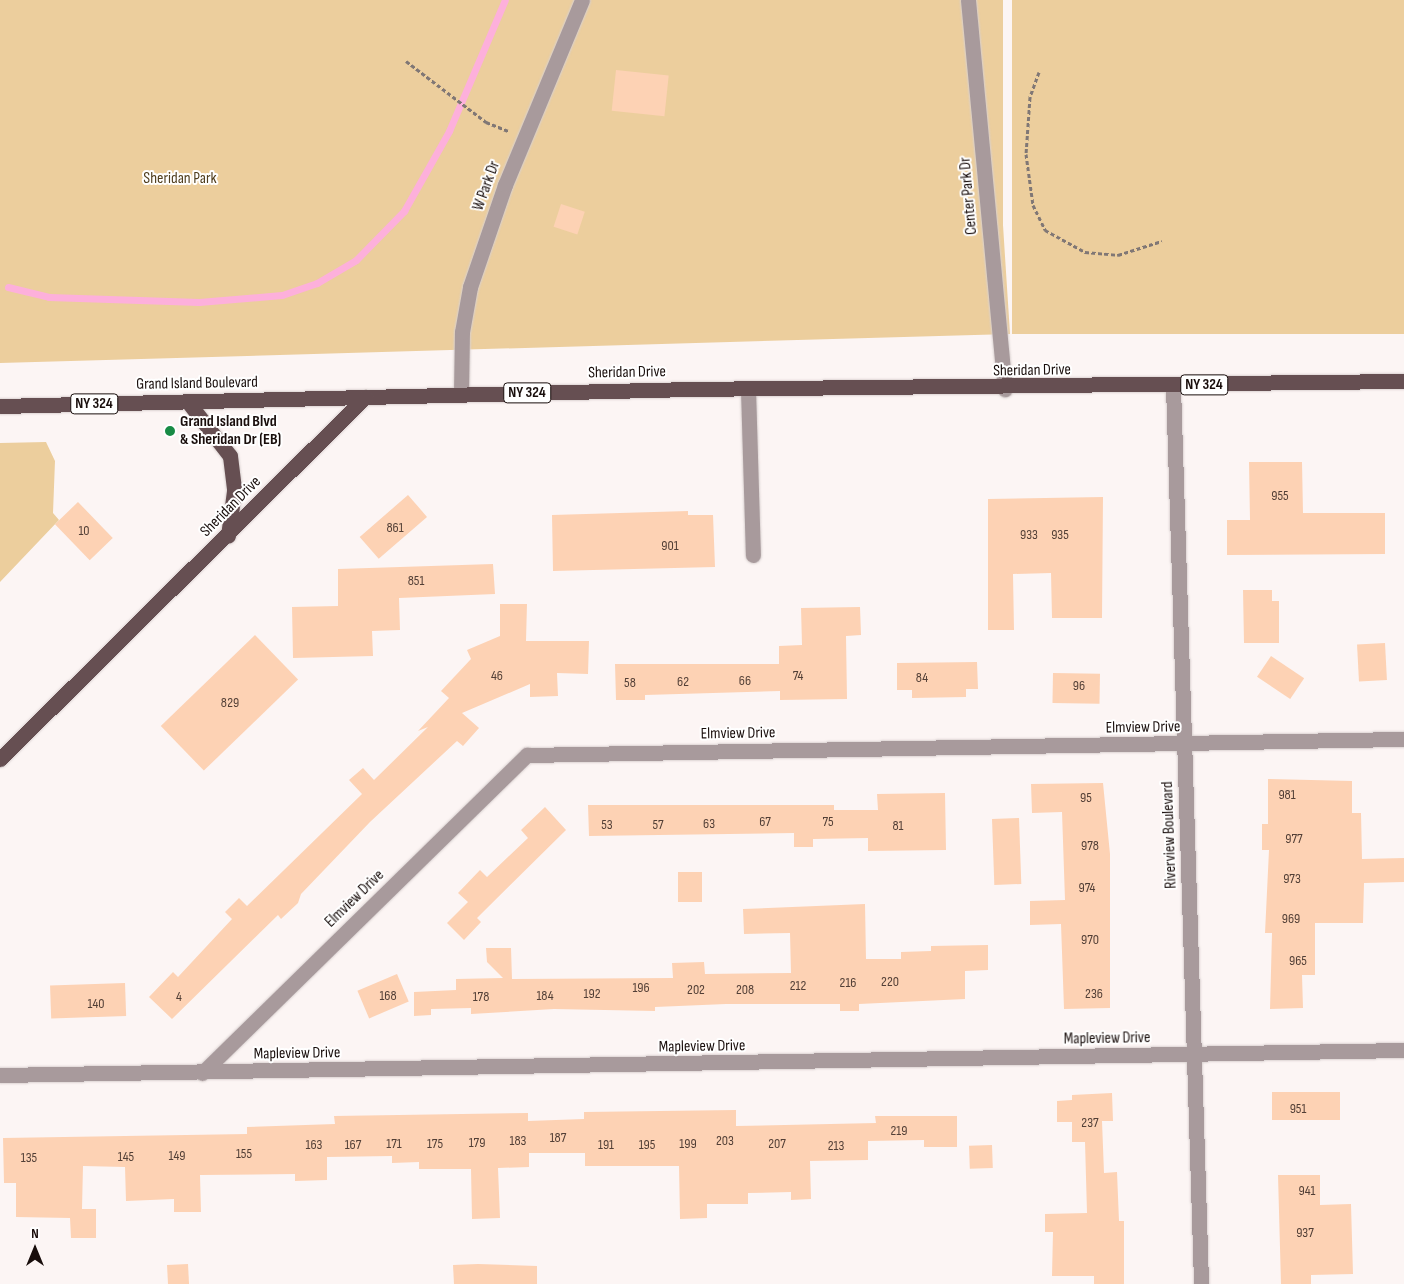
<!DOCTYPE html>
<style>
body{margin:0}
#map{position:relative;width:1404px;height:1284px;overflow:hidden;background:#fcf5f4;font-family:"Sofia Sans Condensed",sans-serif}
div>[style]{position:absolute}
.green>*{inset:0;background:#ecce9d;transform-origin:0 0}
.stream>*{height:7px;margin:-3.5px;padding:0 3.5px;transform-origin:3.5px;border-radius:3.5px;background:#fdb0db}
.building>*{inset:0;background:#fdd2b4;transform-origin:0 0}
.path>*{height:3px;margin-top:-1.5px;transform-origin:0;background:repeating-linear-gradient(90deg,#807775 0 4px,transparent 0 6.5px)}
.roads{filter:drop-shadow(0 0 1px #d8d0cf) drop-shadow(0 0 1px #d8d0cf)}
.minor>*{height:15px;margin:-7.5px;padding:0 7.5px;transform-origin:7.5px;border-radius:7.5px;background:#a89a9c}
.major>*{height:15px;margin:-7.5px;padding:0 7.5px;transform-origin:7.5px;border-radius:7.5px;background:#664f52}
.dots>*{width:14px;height:14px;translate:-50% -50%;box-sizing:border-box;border:2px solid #fff;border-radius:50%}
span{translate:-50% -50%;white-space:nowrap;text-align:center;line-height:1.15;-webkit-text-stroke:4px #fff;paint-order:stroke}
.number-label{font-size:14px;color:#523f36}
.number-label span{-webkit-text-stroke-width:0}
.shield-label span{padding:1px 4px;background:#fff;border:1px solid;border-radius:4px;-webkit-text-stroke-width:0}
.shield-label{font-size:15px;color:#190e0c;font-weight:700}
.park-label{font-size:16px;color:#503e1e}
.street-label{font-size:16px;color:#190e0c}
.poi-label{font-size:16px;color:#190e0c;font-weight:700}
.left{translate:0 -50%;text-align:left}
.north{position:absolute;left:10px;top:1224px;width:50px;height:50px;-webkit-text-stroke:4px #fff;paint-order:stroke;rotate:0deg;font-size:14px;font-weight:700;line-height:20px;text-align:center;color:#190e0c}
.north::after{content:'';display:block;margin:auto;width:18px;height:22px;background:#190e0c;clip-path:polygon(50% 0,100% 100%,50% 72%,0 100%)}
</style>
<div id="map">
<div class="green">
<div style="clip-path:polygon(0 0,1003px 0,1003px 225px,1010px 334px,0 363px)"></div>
<div style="left:1012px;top:0;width:392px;height:334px"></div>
<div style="clip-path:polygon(46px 442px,55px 461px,53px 513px,59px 520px,0 582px,0 443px)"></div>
</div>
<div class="stream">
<div style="left:8px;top:287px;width:42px;rotate:13.7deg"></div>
<div style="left:49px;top:297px;width:150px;rotate:1.9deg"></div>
<div style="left:199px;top:302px;width:83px;rotate:-4.8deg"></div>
<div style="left:282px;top:295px;width:37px;rotate:-19deg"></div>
<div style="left:317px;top:283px;width:45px;rotate:-30.5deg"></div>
<div style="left:356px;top:260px;width:69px;rotate:-45.6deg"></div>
<div style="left:404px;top:211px;width:92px;rotate:-60.6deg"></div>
<div style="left:449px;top:131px;width:142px;rotate:-66.9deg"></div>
</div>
<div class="building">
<div style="left:616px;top:70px;width:53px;height:41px;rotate:6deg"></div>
<div style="left:561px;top:204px;width:25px;height:24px;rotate:18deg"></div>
<div style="clip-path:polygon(1249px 462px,1302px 462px,1303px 513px,1385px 513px,1385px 554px,1227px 555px,1227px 520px,1250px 520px)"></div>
<div style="left:408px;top:495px;width:29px;height:64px;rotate:49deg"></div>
<div style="clip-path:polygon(1103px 497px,1102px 618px,1052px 618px,1051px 573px,1013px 574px,1014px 630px,988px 630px,988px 499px)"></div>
<div style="left:78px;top:502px;width:50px;height:32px;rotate:46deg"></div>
<div style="clip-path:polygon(688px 511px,688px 515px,713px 515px,715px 567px,553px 571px,552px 515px)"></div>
<div style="clip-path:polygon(493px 564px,495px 594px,399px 598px,400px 630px,372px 631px,373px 656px,293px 658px,292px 607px,338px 606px,338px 569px)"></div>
<div style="clip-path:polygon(1243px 590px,1272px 590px,1272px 601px,1279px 601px,1279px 643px,1244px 643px)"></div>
<div style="clip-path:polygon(500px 604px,527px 604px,526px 641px,589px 641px,588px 674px,557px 673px,558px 696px,530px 697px,530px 684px,462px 713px,479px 728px,463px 746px,457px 741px,370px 822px,301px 894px,298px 903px,281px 919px,278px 915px,172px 1019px,149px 997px,173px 972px,178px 977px,232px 919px,225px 912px,239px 898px,247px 906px,362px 794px,349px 780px,363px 768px,374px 780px,428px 727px,418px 731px,449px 698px,441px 691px,471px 659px,467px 650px,500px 636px)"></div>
<div style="clip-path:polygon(860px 607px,861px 635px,846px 636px,847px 699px,780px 700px,780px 691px,645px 695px,645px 700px,616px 700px,615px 664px,779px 664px,779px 646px,802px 645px,801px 608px)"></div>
<div style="left:255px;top:635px;width:62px;height:131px;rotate:46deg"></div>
<div style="left:1385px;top:643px;width:37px;height:28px;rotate:87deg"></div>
<div style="left:1271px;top:656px;width:40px;height:25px;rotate:34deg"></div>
<div style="clip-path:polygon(977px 662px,978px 689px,966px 689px,966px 697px,912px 698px,912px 690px,897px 690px,897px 663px)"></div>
<div style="left:1053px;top:673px;width:47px;height:30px;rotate:1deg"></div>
<div style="clip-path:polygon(1268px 779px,1352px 781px,1352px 813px,1361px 813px,1362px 859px,1404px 858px,1404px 882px,1364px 883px,1363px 923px,1315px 923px,1315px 975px,1302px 975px,1303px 1008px,1270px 1009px,1272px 933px,1265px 933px,1269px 850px,1262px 850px,1262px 824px,1268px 824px)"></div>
<div style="clip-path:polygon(1103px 783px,1110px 854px,1110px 1008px,1064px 1009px,1061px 924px,1030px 925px,1030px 901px,1065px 900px,1062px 812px,1032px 813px,1031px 784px)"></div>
<div style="clip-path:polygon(945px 793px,946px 850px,868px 851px,868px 838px,813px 839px,813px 847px,794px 847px,794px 833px,589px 836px,588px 805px,834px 805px,834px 810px,878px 810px,877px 794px)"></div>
<div style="clip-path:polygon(545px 807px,566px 830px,477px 918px,481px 922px,464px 940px,447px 923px,468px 902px,458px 893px,480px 870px,487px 877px,528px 838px,521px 830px)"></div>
<div style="left:1019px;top:818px;width:66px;height:27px;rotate:88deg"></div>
<div style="left:678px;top:872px;width:24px;height:30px"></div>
<div style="clip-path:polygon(865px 904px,866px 959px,901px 959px,901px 952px,931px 951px,931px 946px,988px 945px,988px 970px,965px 971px,965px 999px,859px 1004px,859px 1011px,840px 1011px,840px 1004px,726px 1004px,655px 1007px,655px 1011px,554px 1009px,471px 1014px,471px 1008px,431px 1009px,431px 1015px,414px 1016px,414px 992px,456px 990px,456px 979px,503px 978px,487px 962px,486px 948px,511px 948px,512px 979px,673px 978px,672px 963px,704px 962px,705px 974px,791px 973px,790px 933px,744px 934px,743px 909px)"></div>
<div style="left:397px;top:974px;width:30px;height:43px;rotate:67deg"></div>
<div style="left:125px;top:983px;width:33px;height:75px;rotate:88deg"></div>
<div style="left:1340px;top:1092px;width:28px;height:68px;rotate:90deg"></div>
<div style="clip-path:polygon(1112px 1093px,1113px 1121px,1102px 1121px,1104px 1173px,1117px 1172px,1119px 1221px,1124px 1221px,1124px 1284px,1094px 1284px,1094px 1276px,1052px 1276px,1053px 1232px,1045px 1232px,1045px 1214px,1087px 1213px,1085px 1142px,1072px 1142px,1072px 1122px,1057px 1122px,1057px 1101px,1072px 1100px,1072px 1095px)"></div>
<div style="clip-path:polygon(736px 1110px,736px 1126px,876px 1123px,875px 1116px,957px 1116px,957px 1147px,924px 1147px,924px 1140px,868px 1141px,868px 1160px,810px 1161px,811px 1199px,791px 1200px,791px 1192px,748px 1193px,748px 1204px,707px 1204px,707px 1218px,680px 1219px,679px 1166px,585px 1166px,585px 1153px,529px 1153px,529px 1167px,498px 1168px,500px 1218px,472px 1219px,471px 1169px,419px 1169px,419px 1162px,392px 1163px,392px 1156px,327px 1157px,327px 1180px,295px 1181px,295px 1174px,200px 1175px,201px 1212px,174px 1212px,174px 1199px,126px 1201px,125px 1167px,83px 1166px,82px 1209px,96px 1209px,96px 1238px,71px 1238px,70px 1218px,16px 1217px,16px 1183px,4px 1183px,3px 1138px,247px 1134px,247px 1127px,335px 1124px,334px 1116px,528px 1113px,528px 1121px,584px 1119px,584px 1112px)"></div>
<div style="left:992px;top:1145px;width:23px;height:23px;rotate:88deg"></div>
<div style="clip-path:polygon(1278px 1175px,1320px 1175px,1320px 1205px,1351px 1204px,1353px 1274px,1311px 1275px,1311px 1284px,1281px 1284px)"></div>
<div style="left:188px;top:1264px;width:20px;height:21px;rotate:87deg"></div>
<div style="clip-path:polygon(478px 1264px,537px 1266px,537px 1284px,454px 1284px,453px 1265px)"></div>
</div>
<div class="path">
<div style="left:406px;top:61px;width:101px;rotate:37.3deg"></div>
<div style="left:486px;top:122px;width:24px;rotate:22deg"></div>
<div style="left:1039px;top:72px;width:27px;rotate:110deg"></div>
<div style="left:1030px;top:97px;width:57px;rotate:94deg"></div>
<div style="left:1026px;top:154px;width:51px;rotate:82.2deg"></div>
<div style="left:1033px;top:205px;width:28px;rotate:64deg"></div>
<div style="left:1045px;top:230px;width:46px;rotate:28.8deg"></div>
<div style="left:1085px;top:252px;width:33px;rotate:5deg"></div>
<div style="left:1118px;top:255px;width:46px;rotate:-17.7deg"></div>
</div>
<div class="roads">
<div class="minor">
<div style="left:968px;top:0;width:391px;rotate:84.6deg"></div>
<div style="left:1173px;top:386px;width:898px;rotate:88.21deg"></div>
<div style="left:748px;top:389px;width:166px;rotate:88.3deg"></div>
<div style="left:461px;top:394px;width:62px;rotate:-89.1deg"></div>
<div style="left:462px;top:332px;width:46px;rotate:-79.9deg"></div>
<div style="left:470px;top:287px;width:108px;rotate:-71.1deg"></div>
<div style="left:505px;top:185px;width:200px;rotate:-67.4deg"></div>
<div style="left:202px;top:1073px;width:455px;rotate:-44.4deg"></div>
<div style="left:527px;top:755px;width:877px;rotate:-1.05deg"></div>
<div style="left:0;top:1075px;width:1404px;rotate:-1.02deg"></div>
</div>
<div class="major">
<div style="left:188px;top:402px;width:68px;rotate:52.1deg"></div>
<div style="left:230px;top:456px;width:35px;rotate:83deg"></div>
<div style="left:234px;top:491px;width:45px;rotate:97.6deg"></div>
<div style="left:0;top:406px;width:689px;rotate:-1.41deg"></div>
<div style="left:689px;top:389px;width:715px;rotate:-0.64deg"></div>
<div style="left:0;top:759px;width:514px;rotate:-44.76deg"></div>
</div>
</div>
<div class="dots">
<div style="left:170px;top:431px;background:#188b45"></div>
</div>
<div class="number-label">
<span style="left:1280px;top:496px">955</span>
<span style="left:395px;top:528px">861</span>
<span style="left:84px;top:531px">10</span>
<span style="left:1029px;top:535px">933</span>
<span style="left:1060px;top:535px">935</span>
<span style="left:670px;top:546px">901</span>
<span style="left:416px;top:581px">851</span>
<span style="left:497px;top:676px">46</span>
<span style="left:798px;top:676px">74</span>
<span style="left:922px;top:678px">84</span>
<span style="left:745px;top:681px">66</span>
<span style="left:683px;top:682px">62</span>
<span style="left:630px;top:683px">58</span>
<span style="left:1079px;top:686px">96</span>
<span style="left:230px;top:703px">829</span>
<span style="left:1287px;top:795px">981</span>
<span style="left:1086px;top:798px">95</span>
<span style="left:765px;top:822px">67</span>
<span style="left:828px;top:822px">75</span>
<span style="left:709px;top:824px">63</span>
<span style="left:607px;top:825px">53</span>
<span style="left:658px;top:825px">57</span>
<span style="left:898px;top:826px">81</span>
<span style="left:1294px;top:839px">977</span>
<span style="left:1090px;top:846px">978</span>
<span style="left:1292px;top:879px">973</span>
<span style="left:1087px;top:888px">974</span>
<span style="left:1291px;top:919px">969</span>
<span style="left:1090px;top:940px">970</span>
<span style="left:1298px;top:961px">965</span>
<span style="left:890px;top:982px">220</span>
<span style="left:848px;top:983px">216</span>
<span style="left:798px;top:986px">212</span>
<span style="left:641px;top:988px">196</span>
<span style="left:696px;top:990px">202</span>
<span style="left:745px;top:990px">208</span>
<span style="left:592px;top:994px">192</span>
<span style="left:1094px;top:994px">236</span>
<span style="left:388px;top:996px">168</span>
<span style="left:545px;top:996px">184</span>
<span style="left:179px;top:997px">4</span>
<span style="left:481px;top:997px">178</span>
<span style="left:96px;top:1004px">140</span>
<span style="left:1298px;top:1109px">951</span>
<span style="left:1090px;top:1123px">237</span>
<span style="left:899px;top:1131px">219</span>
<span style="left:558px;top:1138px">187</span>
<span style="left:518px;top:1141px">183</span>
<span style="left:725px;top:1141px">203</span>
<span style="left:477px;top:1143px">179</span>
<span style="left:394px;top:1144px">171</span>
<span style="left:435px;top:1144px">175</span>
<span style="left:688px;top:1144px">199</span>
<span style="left:777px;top:1144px">207</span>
<span style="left:314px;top:1145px">163</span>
<span style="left:353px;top:1145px">167</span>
<span style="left:606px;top:1145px">191</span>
<span style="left:647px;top:1145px">195</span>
<span style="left:836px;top:1146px">213</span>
<span style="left:244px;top:1154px">155</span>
<span style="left:177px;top:1156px">149</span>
<span style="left:126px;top:1157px">145</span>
<span style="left:29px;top:1158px">135</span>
<span style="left:1307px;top:1191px">941</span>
<span style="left:1305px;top:1233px">937</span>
</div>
<div class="shield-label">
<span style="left:1204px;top:385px">NY 324</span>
<span style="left:527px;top:393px">NY 324</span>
<span style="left:94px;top:404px">NY 324</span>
</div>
<div class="park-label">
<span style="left:180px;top:179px">Sheridan Park</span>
</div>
<div class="street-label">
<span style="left:487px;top:186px;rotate:-70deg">W Park Dr</span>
<span style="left:969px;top:196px;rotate:-95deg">Center Park Dr</span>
<span style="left:1032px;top:371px;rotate:-1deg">Sheridan Drive</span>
<span style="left:627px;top:373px;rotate:-1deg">Sheridan Drive</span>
<span style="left:197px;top:384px;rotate:-1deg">Grand Island Boulevard</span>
<span style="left:231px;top:507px;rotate:-45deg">Sheridan Drive</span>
<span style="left:1143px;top:728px;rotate:-1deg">Elmview Drive</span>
<span style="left:738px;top:734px;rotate:-1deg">Elmview Drive</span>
<span style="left:1170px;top:835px;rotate:-92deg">Riverview Boulevard</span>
<span style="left:355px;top:899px;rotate:-44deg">Elmview Drive</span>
<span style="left:1107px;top:1039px;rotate:-1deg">Mapleview Drive</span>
<span style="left:702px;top:1047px;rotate:-1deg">Mapleview Drive</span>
<span style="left:297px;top:1054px;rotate:-1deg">Mapleview Drive</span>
</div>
<div class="poi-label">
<span class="left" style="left:180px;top:431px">Grand Island Blvd<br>&amp; Sheridan Dr (EB)</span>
</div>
<div class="north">N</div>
</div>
